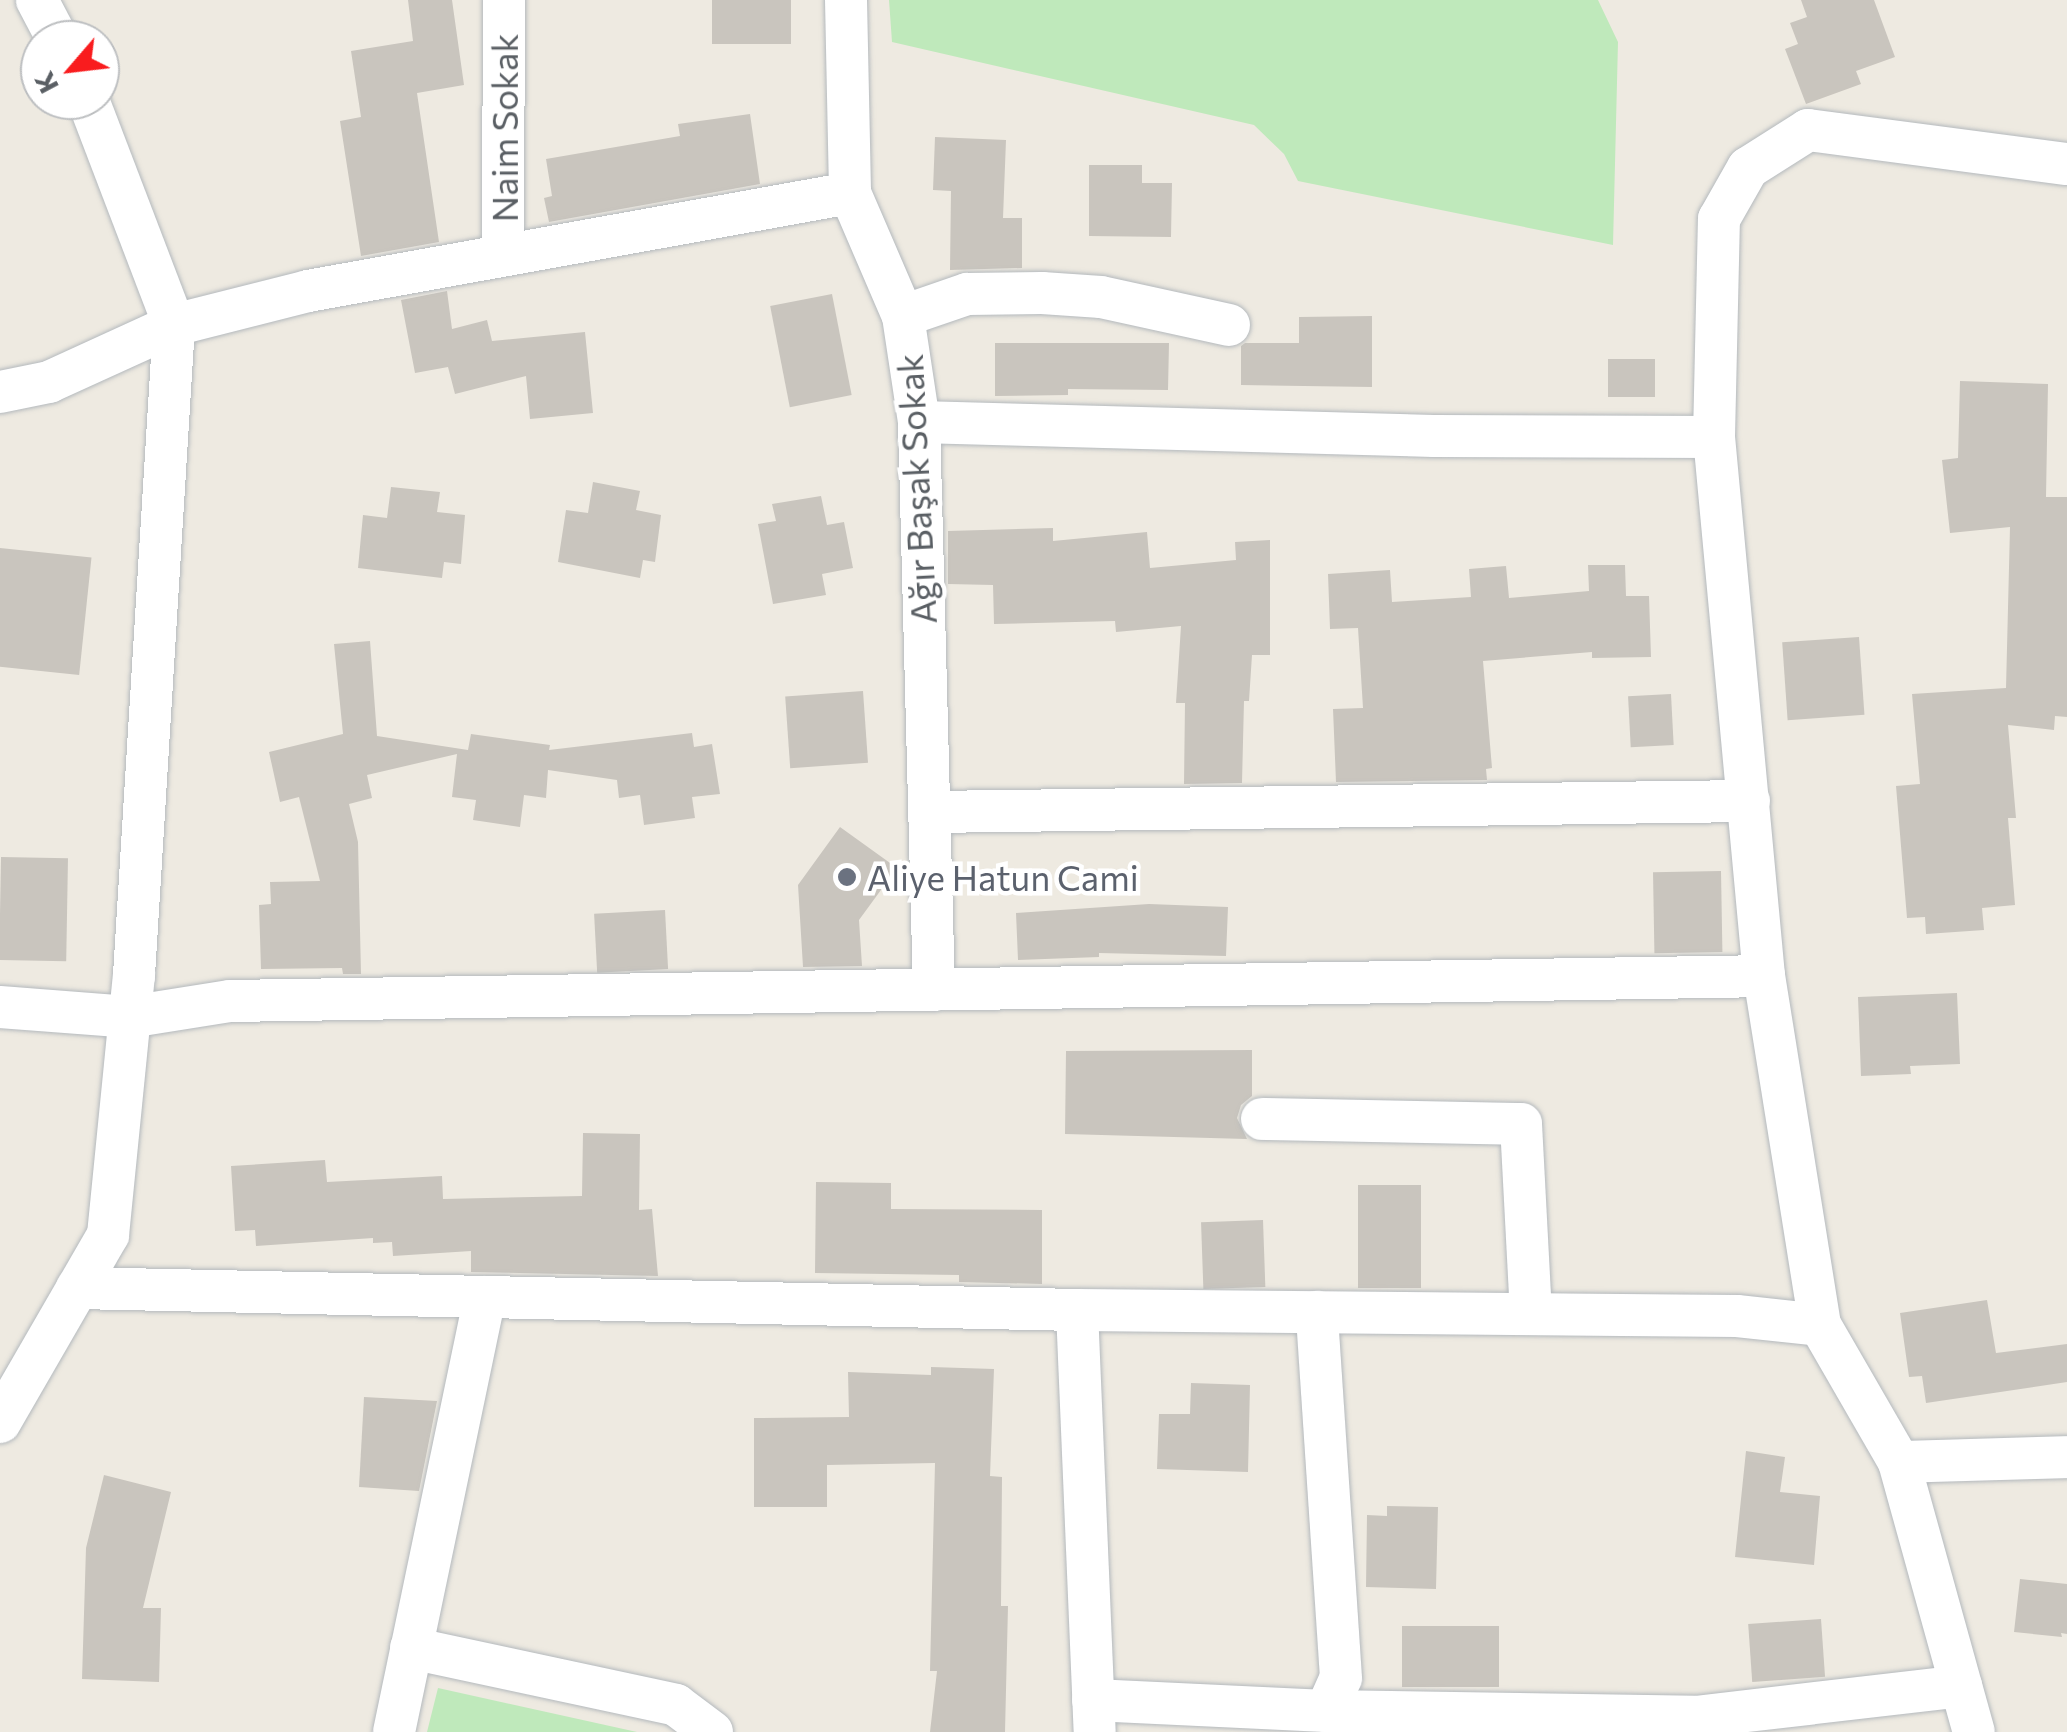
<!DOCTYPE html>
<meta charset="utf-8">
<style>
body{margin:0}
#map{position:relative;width:2067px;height:1732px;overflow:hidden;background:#eeeae1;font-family:Commissioner,sans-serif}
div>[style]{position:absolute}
.green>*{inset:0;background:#bfe9bb}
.building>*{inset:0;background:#c9c5be;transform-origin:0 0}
.roads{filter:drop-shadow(0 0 2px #b4b9bd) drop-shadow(0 0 2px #b4b9bd)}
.street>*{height:42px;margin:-21px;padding:0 21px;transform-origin:21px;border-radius:21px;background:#fff}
.dots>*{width:28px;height:28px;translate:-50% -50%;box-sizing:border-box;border:5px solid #fff;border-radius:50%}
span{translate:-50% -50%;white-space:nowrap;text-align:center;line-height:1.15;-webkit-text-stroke:9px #fff;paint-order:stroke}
.street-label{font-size:35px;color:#5a5f64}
.worship-label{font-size:35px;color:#5b616d}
.left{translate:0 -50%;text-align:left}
.north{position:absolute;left:20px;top:20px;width:100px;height:100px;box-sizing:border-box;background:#fff;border:2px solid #bdbfc1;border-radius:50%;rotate:242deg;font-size:28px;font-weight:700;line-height:40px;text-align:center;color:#5a5f64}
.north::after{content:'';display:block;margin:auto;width:35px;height:45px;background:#f91c1e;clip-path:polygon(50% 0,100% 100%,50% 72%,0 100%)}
</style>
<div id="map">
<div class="green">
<div style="clip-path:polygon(889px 0,1598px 0,1618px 42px,1613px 245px,1298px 181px,1284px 154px,1254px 125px,892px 42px)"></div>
<div style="clip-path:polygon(438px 1688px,637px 1732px,427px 1732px)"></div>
</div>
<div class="building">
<div style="clip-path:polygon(408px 0,452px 0,464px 85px,417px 93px,439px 242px,361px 256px,340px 121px,361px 117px,351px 51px,413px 41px)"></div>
<div style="left:712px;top:0;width:79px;height:44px"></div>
<div style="clip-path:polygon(1801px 0,1874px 0,1895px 57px,1856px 71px,1861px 84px,1806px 104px,1785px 49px,1798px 44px,1790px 23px,1807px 17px)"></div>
<div style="clip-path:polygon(750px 114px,760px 184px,549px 222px,544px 198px,552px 196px,546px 159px,680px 136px,678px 124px)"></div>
<div style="clip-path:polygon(935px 137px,1006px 140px,1003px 218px,1022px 218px,1022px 268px,950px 270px,951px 191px,933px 190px)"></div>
<div style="clip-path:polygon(1089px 165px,1142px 165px,1142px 183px,1172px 183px,1171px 237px,1089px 236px)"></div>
<div style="clip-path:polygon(447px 291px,452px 329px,487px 320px,492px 341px,585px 332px,593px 413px,530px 419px,526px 376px,455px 394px,448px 367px,415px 373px,401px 300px)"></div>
<div style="left:832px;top:294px;width:103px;height:63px;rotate:79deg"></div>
<div style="clip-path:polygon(1372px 316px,1372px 387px,1241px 385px,1241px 346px,1245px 343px,1299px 343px,1299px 317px)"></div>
<div style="clip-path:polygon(995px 343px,1169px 343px,1168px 390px,1068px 389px,1068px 395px,995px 396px)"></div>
<div style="left:1608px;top:359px;width:47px;height:38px"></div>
<div style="clip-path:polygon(1960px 381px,2048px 384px,2046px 497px,2067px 497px,2067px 717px,2055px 716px,2054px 730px,2008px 725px,2016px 818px,2008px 818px,2015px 905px,1982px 908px,1984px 930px,1926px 934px,1925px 917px,1907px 918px,1896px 786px,1920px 784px,1912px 694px,2006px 688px,2010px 527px,1950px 533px,1942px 460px,1958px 458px)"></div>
<div style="clip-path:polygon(593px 482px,640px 491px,636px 510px,661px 515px,655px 562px,643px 560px,640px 578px,558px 562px,566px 510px,588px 513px)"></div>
<div style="clip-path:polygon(391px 487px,440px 492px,437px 512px,465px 515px,461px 564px,444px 562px,442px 578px,358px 568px,363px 515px,387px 518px)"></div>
<div style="clip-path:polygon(821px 496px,827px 525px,844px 522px,853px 568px,822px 574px,826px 595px,773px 604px,758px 524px,776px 521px,772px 504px)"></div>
<div style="clip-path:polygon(1053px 528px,1053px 541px,1147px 532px,1150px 568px,1236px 560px,1235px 542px,1270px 540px,1270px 655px,1252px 655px,1249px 701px,1244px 701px,1242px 783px,1184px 784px,1185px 703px,1176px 703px,1181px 626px,1116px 632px,1115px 621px,994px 624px,993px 585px,948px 584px,948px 531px)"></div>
<div style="left:0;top:548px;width:92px;height:118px;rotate:6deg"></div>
<div style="clip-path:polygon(1588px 565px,1625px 565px,1626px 596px,1649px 596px,1651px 657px,1592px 658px,1592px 652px,1483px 661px,1492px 768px,1486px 769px,1487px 780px,1336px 782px,1333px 709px,1363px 708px,1358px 628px,1330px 629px,1328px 574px,1390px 570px,1392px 602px,1471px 597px,1469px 569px,1506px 566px,1509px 598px,1589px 591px)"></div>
<div style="left:1859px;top:637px;width:78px;height:77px;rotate:86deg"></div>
<div style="clip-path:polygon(370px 641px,377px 736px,468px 750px,471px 734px,550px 745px,549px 750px,692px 733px,694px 747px,712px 744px,720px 794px,692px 797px,695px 818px,644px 825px,640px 795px,619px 798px,617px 780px,548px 770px,546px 798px,524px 795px,520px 827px,473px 820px,476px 800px,452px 797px,457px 754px,367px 775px,372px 798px,349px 804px,358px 842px,361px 974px,343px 974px,342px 968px,261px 969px,259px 905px,271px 904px,270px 882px,320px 881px,299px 797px,280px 802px,269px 752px,343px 734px,334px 644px)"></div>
<div style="left:863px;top:691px;width:72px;height:78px;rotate:86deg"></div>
<div style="left:1671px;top:694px;width:51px;height:43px;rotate:87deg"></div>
<div style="clip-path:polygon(840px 827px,897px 868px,859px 920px,862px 966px,803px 967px,798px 885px)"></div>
<div style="left:1px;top:857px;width:67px;height:103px;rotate:1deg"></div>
<div style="left:1721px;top:871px;width:81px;height:68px;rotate:89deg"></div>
<div style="clip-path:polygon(1149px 904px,1228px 907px,1226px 956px,1099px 953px,1099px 957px,1018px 960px,1016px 913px)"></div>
<div style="left:665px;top:910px;width:59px;height:71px;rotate:87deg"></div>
<div style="clip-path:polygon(1957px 993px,1960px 1064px,1910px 1066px,1911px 1074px,1861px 1076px,1858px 997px)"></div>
<div style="clip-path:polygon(1252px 1050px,1252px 1096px,1241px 1105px,1237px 1118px,1247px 1139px,1065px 1134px,1066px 1051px)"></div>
<div style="clip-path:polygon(583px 1133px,640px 1134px,639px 1210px,652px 1209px,658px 1276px,471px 1272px,471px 1251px,393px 1256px,392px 1242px,373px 1243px,373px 1238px,256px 1246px,255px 1230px,235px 1231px,231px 1166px,325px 1160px,327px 1182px,442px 1176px,443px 1199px,582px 1196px)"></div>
<div style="clip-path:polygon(816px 1182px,891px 1183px,891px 1209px,1042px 1210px,1042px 1284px,959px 1282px,959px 1275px,815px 1273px)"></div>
<div style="left:1358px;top:1185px;width:63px;height:103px"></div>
<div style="left:1263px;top:1220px;width:67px;height:62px;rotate:88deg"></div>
<div style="clip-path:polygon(1987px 1300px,1996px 1353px,2067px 1344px,2067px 1382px,1926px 1403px,1922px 1376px,1909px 1377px,1900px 1313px)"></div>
<div style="clip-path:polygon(931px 1367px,994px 1369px,990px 1476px,1002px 1477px,1001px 1606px,1008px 1606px,1005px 1732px,930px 1732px,937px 1671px,930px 1671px,935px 1463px,827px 1465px,827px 1507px,754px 1507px,754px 1418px,849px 1417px,848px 1372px,931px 1375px)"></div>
<div style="clip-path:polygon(1191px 1383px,1250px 1385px,1248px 1472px,1157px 1469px,1159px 1414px,1190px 1414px)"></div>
<div style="clip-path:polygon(364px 1397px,437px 1401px,419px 1491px,359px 1487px)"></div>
<div style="clip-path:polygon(1746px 1451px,1785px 1457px,1780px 1492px,1820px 1496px,1814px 1565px,1735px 1557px)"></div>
<div style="clip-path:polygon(104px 1475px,171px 1492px,143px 1608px,161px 1608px,159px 1682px,82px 1679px,86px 1548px)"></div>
<div style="clip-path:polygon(1387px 1506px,1438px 1507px,1436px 1589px,1366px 1587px,1367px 1515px,1387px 1516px)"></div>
<div style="clip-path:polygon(2020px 1579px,2067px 1584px,2067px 1634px,2061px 1633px,2062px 1637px,2014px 1632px)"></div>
<div style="left:1821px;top:1619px;width:58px;height:73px;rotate:86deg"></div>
<div style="left:1402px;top:1626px;width:97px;height:61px"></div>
</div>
<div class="roads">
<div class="street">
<div style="left:37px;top:0;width:45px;rotate:62.3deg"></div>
<div style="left:846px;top:0;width:193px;rotate:88.8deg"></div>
<div style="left:850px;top:193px;width:134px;rotate:66.7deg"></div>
<div style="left:903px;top:316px;width:107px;rotate:81.4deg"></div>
<div style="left:919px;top:422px;width:568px;rotate:88.49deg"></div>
<div style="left:503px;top:255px;width:255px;rotate:-89.8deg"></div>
<div style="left:903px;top:316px;width:68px;rotate:-19deg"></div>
<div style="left:967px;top:294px;width:75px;rotate:-0.8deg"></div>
<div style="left:1042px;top:293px;width:59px;rotate:3.9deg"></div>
<div style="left:1101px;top:297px;width:131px;rotate:12.3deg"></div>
<div style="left:0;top:392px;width:50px;rotate:-11.5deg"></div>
<div style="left:49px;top:382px;width:137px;rotate:-24.5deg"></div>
<div style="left:174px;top:325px;width:138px;rotate:-14.2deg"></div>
<div style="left:308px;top:291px;width:551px;rotate:-10.25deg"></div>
<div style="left:919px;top:422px;width:515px;rotate:1.56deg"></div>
<div style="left:1434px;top:436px;width:280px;rotate:0.2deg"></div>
<div style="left:930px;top:812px;width:819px;rotate:-0.77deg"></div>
<div style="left:0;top:1007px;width:129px;rotate:4.4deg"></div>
<div style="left:129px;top:1017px;width:102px;rotate:-9deg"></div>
<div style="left:230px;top:1001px;width:1534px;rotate:-0.93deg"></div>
<div style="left:1262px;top:1119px;width:259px;rotate:1.1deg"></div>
<div style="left:1521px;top:1124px;width:190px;rotate:87deg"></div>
<div style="left:77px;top:1288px;width:1000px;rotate:1.26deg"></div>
<div style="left:1077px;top:1310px;width:660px;rotate:0.52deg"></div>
<div style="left:1737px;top:1316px;width:83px;rotate:6.2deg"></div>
<div style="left:1820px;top:1325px;width:158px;rotate:60deg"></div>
<div style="left:1899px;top:1462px;width:280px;rotate:74.5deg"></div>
<div style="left:1077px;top:1310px;width:422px;rotate:87.6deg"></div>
<div style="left:1820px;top:1325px;width:353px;rotate:-99.1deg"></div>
<div style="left:1764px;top:976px;width:541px;rotate:-95.3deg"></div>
<div style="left:1714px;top:437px;width:218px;rotate:-88.7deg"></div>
<div style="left:1719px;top:219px;width:59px;rotate:-60.4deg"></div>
<div style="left:1748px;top:168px;width:71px;rotate:-32.3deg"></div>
<div style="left:1808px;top:130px;width:261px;rotate:7.5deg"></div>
<div style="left:0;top:1422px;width:216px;rotate:-60deg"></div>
<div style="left:108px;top:1235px;width:261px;rotate:-84.3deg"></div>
<div style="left:134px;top:975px;width:651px;rotate:-86.48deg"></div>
<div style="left:174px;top:325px;width:241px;rotate:-110.9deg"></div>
<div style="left:1899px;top:1462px;width:168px;rotate:-1.7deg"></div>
<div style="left:411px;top:1648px;width:271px;rotate:12.1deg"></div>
<div style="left:676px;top:1705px;width:45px;rotate:36.9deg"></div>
<div style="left:1093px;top:1700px;width:233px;rotate:2.7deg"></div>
<div style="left:1326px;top:1711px;width:36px;rotate:-66deg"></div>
<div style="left:1341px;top:1678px;width:367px;rotate:-93.8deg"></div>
<div style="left:1326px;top:1711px;width:369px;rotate:0.9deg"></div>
<div style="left:1695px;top:1717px;width:268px;rotate:-6.6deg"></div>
<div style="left:394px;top:1732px;width:444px;rotate:-78.2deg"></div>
</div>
</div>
<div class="dots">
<div style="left:847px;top:877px;background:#6b7280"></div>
</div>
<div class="street-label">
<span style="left:504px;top:128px;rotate:-90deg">Naim Sokak</span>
<span style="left:916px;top:489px;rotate:-93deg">Ağır Başak Sokak</span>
</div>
<div class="worship-label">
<span class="left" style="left:867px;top:877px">Aliye Hatun Cami</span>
</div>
<div class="north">K</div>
</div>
